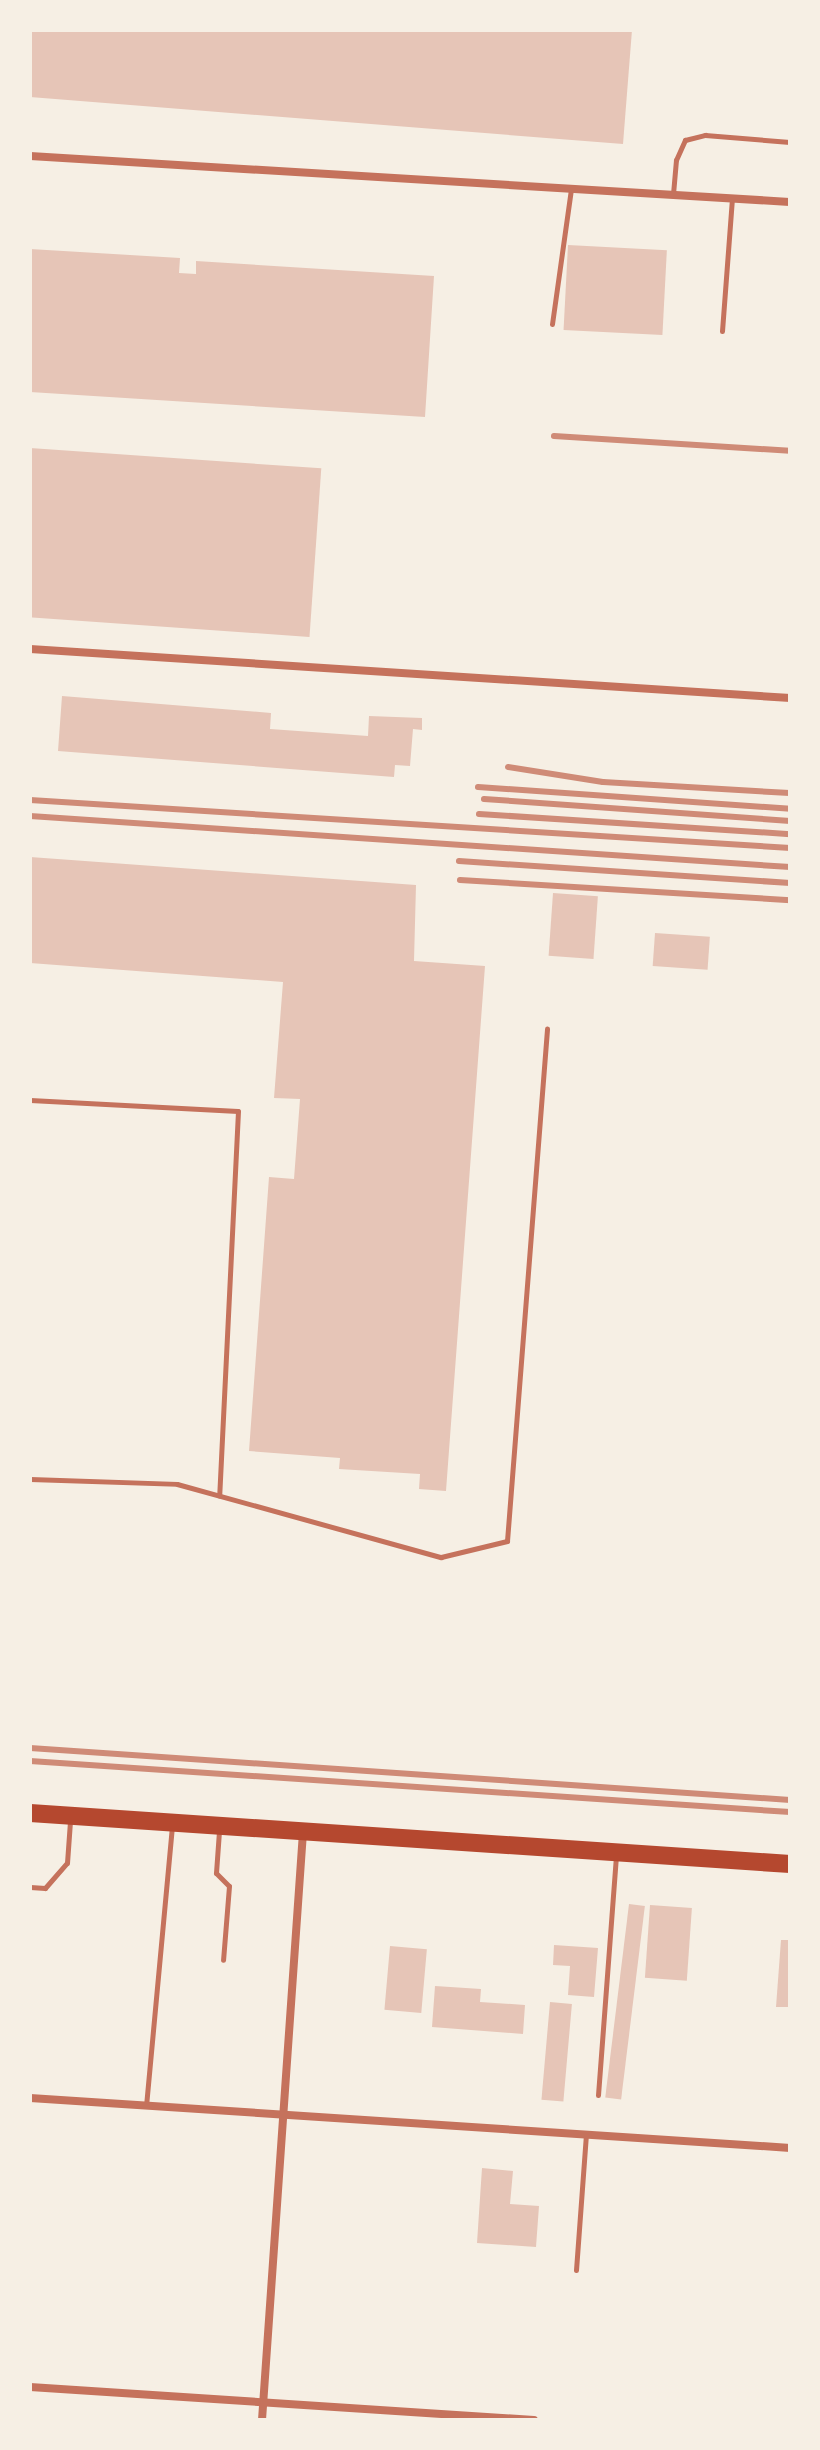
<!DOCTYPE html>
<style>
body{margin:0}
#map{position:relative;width:820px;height:2450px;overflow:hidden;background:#f6efe4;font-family:Georgia,serif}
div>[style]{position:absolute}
.building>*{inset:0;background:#e6c5b7;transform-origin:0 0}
.service>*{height:5px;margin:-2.5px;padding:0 2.5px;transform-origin:2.5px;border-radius:2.5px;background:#c5725c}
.minor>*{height:8px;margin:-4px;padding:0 4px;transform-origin:4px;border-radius:4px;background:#c5725c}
.primary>*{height:18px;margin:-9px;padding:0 9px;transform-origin:9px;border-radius:9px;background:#b5482f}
.rail>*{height:6px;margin:-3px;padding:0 3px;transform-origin:3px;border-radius:3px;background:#cf8b77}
span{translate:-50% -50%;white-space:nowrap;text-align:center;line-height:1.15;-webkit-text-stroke:8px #f6efe4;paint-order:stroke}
.frame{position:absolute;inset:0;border:32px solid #f6efe4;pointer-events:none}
</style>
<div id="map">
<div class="building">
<div style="clip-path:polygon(30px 30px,632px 30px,623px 144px,30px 97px)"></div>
<div style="left:568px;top:245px;width:99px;height:85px;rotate:3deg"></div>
<div style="clip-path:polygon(30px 249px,180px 258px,179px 273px,196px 274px,196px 261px,434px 276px,425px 417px,30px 392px)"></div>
<div style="left:30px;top:448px;width:292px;height:169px;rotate:4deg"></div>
<div style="clip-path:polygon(62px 696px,271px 713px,270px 729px,368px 736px,369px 716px,422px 718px,422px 730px,413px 729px,410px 766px,395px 765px,394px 777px,58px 751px)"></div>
<div style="clip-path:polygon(30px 857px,416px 885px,414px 961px,485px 966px,446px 1491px,419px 1489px,420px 1474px,339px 1469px,340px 1458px,249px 1451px,269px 1177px,294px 1179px,300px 1099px,274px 1098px,283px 982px,30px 963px)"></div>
<div style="left:553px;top:893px;width:45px;height:63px;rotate:4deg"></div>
<div style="left:655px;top:933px;width:55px;height:33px;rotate:4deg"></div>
<div style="left:629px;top:1904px;width:16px;height:195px;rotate:7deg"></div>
<div style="left:650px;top:1905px;width:42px;height:73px;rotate:4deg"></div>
<div style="clip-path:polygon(781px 1940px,790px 1940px,790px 2007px,776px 2007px)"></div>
<div style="clip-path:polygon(554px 1945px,598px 1948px,594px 1997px,568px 1995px,570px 1966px,553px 1965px)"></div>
<div style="left:390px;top:1946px;width:37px;height:64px;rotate:5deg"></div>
<div style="clip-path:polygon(435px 1986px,481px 1989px,480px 2002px,525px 2005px,523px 2034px,432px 2027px)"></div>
<div style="left:550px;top:2002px;width:22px;height:98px;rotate:5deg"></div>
<div style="clip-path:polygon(482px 2168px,513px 2171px,510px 2204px,539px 2206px,536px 2247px,477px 2243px)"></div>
</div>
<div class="service">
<div style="left:673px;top:194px;width:34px;rotate:-85deg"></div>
<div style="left:676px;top:160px;width:22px;rotate:-66deg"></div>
<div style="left:685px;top:140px;width:21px;rotate:-14deg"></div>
<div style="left:705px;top:135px;width:85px;rotate:4.7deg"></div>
<div style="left:552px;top:324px;width:136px;rotate:-82deg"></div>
<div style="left:722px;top:331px;width:132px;rotate:-85.7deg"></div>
<div style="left:30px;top:1100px;width:208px;rotate:3deg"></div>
<div style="left:238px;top:1111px;width:385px;rotate:92.8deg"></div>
<div style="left:30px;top:1479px;width:147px;rotate:1.9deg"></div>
<div style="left:177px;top:1484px;width:274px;rotate:15.5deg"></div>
<div style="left:441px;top:1557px;width:68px;rotate:-13.6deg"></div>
<div style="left:507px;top:1541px;width:514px;rotate:-85.53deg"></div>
<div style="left:219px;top:1831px;width:42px;rotate:94.1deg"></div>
<div style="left:216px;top:1873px;width:18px;rotate:45deg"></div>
<div style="left:229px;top:1886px;width:74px;rotate:94.6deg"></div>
<div style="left:30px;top:1887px;width:15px;rotate:4deg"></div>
<div style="left:45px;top:1888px;width:33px;rotate:-49deg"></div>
<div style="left:67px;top:1863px;width:42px;rotate:-85.9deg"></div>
<div style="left:598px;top:2095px;width:239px;rotate:-85.7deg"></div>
<div style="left:146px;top:2106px;width:279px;rotate:-84.7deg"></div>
<div style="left:576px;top:2270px;width:135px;rotate:-85.8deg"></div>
</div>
<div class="minor">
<div style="left:30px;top:156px;width:761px;rotate:3.46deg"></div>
<div style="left:30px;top:649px;width:762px;rotate:3.69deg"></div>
<div style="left:30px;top:2098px;width:762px;rotate:3.76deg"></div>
<div style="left:30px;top:2387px;width:505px;rotate:3.75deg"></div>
<div style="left:262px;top:2420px;width:589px;rotate:-86.01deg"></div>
</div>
<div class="primary">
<div style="left:30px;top:1813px;width:762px;rotate:3.84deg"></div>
</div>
<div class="rail">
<div style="left:554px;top:436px;width:236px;rotate:3.6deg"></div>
<div style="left:508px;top:767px;width:96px;rotate:9deg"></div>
<div style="left:603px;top:782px;width:187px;rotate:3.4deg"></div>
<div style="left:478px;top:787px;width:313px;rotate:4deg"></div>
<div style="left:484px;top:799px;width:307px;rotate:4.1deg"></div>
<div style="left:30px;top:800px;width:762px;rotate:3.61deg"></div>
<div style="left:479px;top:814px;width:312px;rotate:3.7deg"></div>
<div style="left:30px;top:816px;width:762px;rotate:3.84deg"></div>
<div style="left:459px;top:861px;width:332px;rotate:3.8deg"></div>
<div style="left:460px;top:880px;width:331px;rotate:3.5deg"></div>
<div style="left:30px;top:1748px;width:762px;rotate:3.91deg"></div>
<div style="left:30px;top:1761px;width:762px;rotate:3.84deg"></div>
</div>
<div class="frame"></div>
</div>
